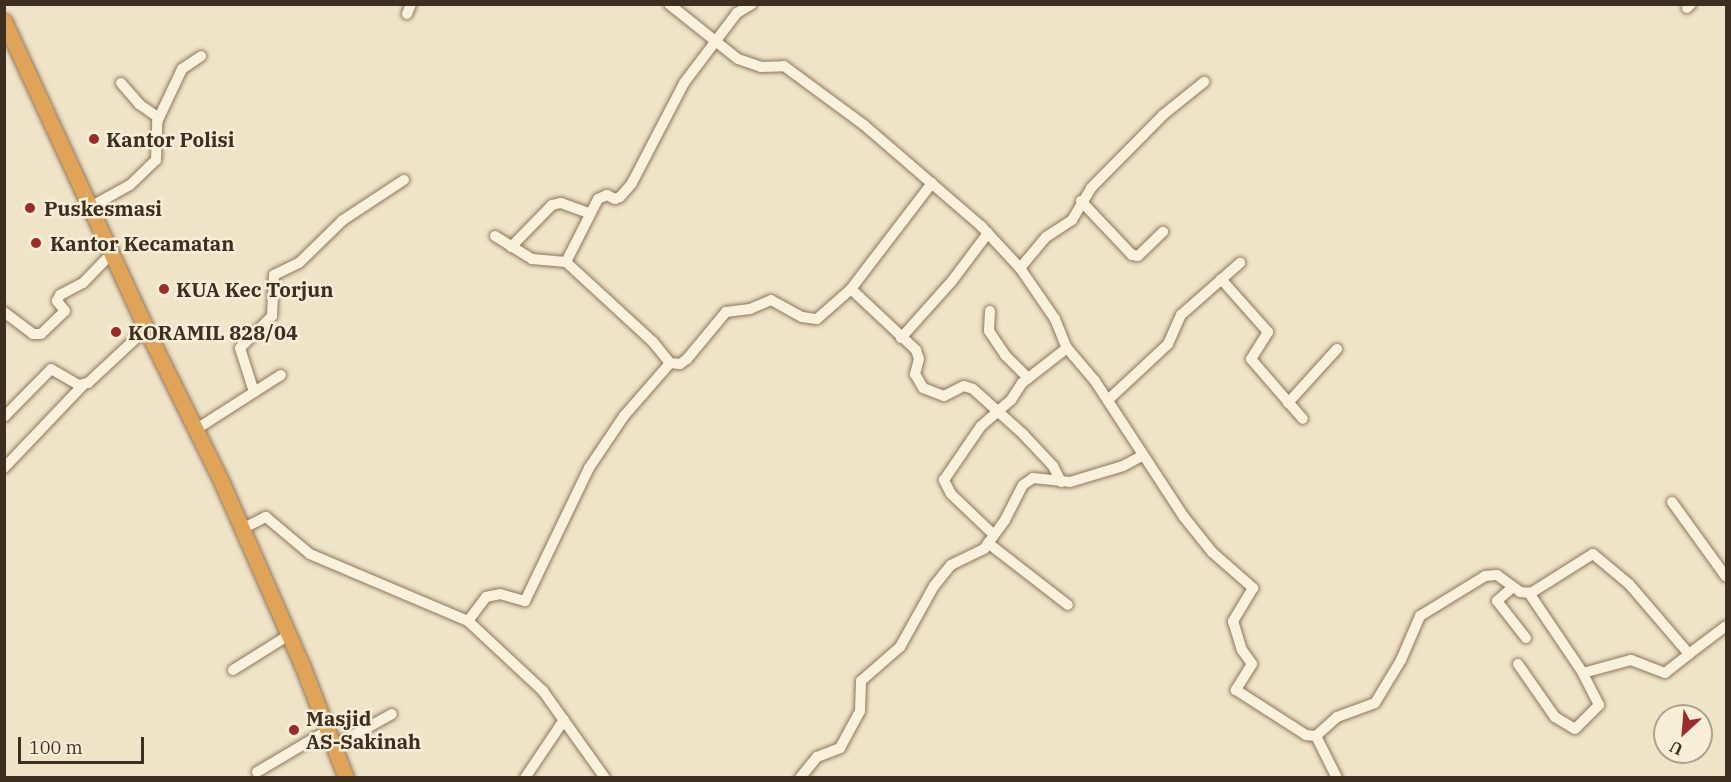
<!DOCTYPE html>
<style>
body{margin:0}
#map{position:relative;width:1731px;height:782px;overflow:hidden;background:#f0e4c8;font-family:"IBM Plex Serif",serif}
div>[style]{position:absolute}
.roads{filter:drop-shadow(0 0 2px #8d765c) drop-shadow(0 0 2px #8d765c)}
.minor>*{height:10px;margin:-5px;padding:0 5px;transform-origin:5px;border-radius:5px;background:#faf1dc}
.highway>*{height:15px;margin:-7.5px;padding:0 7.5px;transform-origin:7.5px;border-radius:7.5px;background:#e0a458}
.dots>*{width:16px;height:16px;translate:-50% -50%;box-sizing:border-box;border:3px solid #f7eed8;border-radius:50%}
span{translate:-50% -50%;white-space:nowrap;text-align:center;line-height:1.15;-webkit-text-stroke:5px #f7eed8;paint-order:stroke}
.poi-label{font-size:20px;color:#3d2e20;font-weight:700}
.left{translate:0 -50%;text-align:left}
.frame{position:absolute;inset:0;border:6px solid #3d2e20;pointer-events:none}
.north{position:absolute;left:1653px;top:704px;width:60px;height:60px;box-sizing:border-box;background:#f7eed8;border:2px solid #ada18e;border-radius:50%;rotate:206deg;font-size:16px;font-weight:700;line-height:24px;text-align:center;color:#3d2e20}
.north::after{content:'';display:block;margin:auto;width:21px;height:27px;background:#9e2a2b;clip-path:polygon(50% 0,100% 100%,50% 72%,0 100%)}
.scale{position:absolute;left:18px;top:737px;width:126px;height:27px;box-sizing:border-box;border:3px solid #3d2e20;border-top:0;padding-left:8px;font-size:18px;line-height:21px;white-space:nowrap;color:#3d2e20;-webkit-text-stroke:4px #f7eed8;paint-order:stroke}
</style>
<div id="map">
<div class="roads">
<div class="minor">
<div style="left:669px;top:4px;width:88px;rotate:38.6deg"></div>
<div style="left:738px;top:59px;width:24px;rotate:19deg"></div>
<div style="left:761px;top:67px;width:23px;rotate:-2deg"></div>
<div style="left:784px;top:66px;width:99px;rotate:36.4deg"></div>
<div style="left:864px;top:125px;width:155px;rotate:40.8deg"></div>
<div style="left:981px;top:226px;width:57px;rotate:47.1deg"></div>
<div style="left:1020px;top:268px;width:62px;rotate:55.5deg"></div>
<div style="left:1055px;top:319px;width:31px;rotate:68deg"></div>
<div style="left:1067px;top:348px;width:43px;rotate:49.7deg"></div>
<div style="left:1095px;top:381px;width:163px;rotate:56.8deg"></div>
<div style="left:1184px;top:517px;width:45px;rotate:51.3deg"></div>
<div style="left:1212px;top:552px;width:55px;rotate:41.3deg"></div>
<div style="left:1253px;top:588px;width:39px;rotate:121deg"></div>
<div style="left:1233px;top:621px;width:30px;rotate:73deg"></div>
<div style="left:1242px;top:650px;width:17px;rotate:54deg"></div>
<div style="left:1252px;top:664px;width:31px;rotate:122deg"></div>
<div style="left:1236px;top:690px;width:83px;rotate:32.7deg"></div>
<div style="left:1306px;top:735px;width:10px;rotate:6deg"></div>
<div style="left:1316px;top:736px;width:47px;rotate:63.4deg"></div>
<div style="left:1687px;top:8px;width:6px;rotate:-45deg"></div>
<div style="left:407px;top:14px;width:11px;rotate:-68deg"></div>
<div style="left:121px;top:83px;width:28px;rotate:49deg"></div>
<div style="left:139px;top:104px;width:24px;rotate:35deg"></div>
<div style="left:932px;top:183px;width:133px;rotate:127.4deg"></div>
<div style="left:851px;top:289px;width:89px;rotate:43.2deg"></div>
<div style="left:916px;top:350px;width:9px;rotate:72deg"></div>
<div style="left:919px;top:359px;width:16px;rotate:105deg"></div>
<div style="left:915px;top:374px;width:16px;rotate:60deg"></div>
<div style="left:923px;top:388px;width:22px;rotate:21deg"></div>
<div style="left:944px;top:396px;width:22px;rotate:-27deg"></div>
<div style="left:964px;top:386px;width:9px;rotate:18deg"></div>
<div style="left:973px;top:389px;width:67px;rotate:42deg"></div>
<div style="left:1023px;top:434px;width:44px;rotate:46.8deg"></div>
<div style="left:1053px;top:466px;width:18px;rotate:63deg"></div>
<div style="left:1081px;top:201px;width:74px;rotate:46.6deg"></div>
<div style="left:1132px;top:255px;width:6px;rotate:9deg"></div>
<div style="left:1138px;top:256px;width:35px;rotate:-44deg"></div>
<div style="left:92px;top:206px;width:43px;rotate:-28.9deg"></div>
<div style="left:130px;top:185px;width:36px;rotate:-44deg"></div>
<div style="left:156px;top:160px;width:38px;rotate:-88deg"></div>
<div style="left:157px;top:122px;width:59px;rotate:-64.7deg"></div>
<div style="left:182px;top:69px;width:23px;rotate:-34deg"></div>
<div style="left:495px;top:236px;width:44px;rotate:31.9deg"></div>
<div style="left:532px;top:259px;width:34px;rotate:5deg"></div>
<div style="left:511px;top:247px;width:59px;rotate:-45.7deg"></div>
<div style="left:552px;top:205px;width:9px;rotate:-13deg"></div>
<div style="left:561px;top:203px;width:30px;rotate:20deg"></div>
<div style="left:1020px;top:268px;width:40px;rotate:-50deg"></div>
<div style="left:1046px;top:237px;width:31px;rotate:-33deg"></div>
<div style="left:1072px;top:220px;width:37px;rotate:-59deg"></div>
<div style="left:1091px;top:188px;width:103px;rotate:-45.4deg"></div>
<div style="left:1163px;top:115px;width:53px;rotate:-38.8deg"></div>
<div style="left:1221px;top:279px;width:71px;rotate:48.4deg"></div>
<div style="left:1268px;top:332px;width:32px;rotate:122deg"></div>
<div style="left:1251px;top:359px;width:79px;rotate:49.1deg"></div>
<div style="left:990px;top:311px;width:20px;rotate:93deg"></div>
<div style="left:989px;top:331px;width:29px;rotate:56deg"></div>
<div style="left:1005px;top:355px;width:33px;rotate:45deg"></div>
<div style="left:4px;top:312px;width:36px;rotate:37deg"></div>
<div style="left:33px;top:334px;width:8px"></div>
<div style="left:41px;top:334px;width:33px;rotate:-44deg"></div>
<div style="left:65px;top:311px;width:13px;rotate:-129deg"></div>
<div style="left:57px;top:301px;width:7px;rotate:-63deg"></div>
<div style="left:60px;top:295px;width:26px;rotate:-28deg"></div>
<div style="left:83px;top:283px;width:42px;rotate:-46deg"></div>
<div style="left:901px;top:338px;width:76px;rotate:-48.2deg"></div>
<div style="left:952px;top:281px;width:60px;rotate:-53.1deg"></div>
<div style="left:670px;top:363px;width:10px;rotate:6deg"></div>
<div style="left:680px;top:364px;width:9px;rotate:-36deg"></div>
<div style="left:687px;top:359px;width:61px;rotate:-50.3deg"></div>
<div style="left:726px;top:312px;width:24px;rotate:-7deg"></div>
<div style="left:750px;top:309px;width:23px;rotate:-23deg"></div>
<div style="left:771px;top:300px;width:35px;rotate:29deg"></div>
<div style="left:802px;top:317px;width:15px;rotate:8deg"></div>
<div style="left:817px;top:319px;width:45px;rotate:-41.4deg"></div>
<div style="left:254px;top:392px;width:46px;rotate:-107.7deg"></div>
<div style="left:240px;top:348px;width:45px;rotate:-45deg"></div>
<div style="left:272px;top:316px;width:41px;rotate:-87.2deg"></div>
<div style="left:274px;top:275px;width:28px;rotate:-26deg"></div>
<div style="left:299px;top:263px;width:62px;rotate:-44.3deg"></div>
<div style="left:343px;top:220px;width:73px;rotate:-33.3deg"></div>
<div style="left:1108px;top:400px;width:82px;rotate:-43deg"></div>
<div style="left:1168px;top:344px;width:32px;rotate:-66deg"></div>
<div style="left:1181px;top:315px;width:79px;rotate:-41.4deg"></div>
<div style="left:1288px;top:403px;width:73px;rotate:-47.8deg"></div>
<div style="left:4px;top:417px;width:67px;rotate:-45.6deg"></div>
<div style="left:51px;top:369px;width:32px;rotate:30deg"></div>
<div style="left:79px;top:385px;width:9px;rotate:-13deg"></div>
<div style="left:88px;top:383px;width:79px;rotate:-43deg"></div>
<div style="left:195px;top:430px;width:102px;rotate:-32.6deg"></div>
<div style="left:4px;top:468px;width:115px;rotate:-46.4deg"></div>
<div style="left:1672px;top:502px;width:92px;rotate:54.2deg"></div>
<div style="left:242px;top:529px;width:27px;rotate:-27deg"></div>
<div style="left:266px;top:517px;width:57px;rotate:40.1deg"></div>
<div style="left:310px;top:554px;width:172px;rotate:23deg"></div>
<div style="left:468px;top:621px;width:103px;rotate:43deg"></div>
<div style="left:543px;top:691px;width:107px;rotate:54.5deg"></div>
<div style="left:993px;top:534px;width:58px;rotate:-136.4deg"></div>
<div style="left:951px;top:494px;width:16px;rotate:-117deg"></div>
<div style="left:944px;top:480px;width:65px;rotate:-55.6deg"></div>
<div style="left:981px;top:426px;width:40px;rotate:-41deg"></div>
<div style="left:1011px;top:400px;width:20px;rotate:-57deg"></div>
<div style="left:1022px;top:383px;width:57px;rotate:-37.9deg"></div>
<div style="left:988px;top:543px;width:101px;rotate:37.8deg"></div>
<div style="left:1513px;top:587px;width:21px;rotate:139deg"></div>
<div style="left:1497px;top:601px;width:47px;rotate:51.9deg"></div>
<div style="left:468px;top:621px;width:30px;rotate:-53deg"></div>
<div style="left:486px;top:597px;width:14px;rotate:-12deg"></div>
<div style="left:500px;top:594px;width:26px;rotate:16deg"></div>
<div style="left:525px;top:601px;width:148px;rotate:-64.3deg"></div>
<div style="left:589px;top:468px;width:63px;rotate:-56.1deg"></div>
<div style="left:624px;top:416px;width:70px;rotate:-49deg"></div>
<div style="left:670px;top:363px;width:27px;rotate:-129deg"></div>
<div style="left:653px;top:342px;width:118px;rotate:-137.4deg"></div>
<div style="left:566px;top:262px;width:71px;rotate:-63.1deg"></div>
<div style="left:598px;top:199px;width:10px;rotate:-24deg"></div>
<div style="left:607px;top:195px;width:9px;rotate:27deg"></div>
<div style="left:615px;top:199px;width:5px;rotate:-22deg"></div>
<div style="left:620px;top:197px;width:18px;rotate:-49deg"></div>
<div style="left:632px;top:183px;width:113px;rotate:-62.5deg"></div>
<div style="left:684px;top:83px;width:88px;rotate:-52.9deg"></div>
<div style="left:737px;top:13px;width:17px;rotate:-31deg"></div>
<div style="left:1518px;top:664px;width:65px;rotate:55.1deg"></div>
<div style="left:1555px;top:717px;width:23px;rotate:31deg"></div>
<div style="left:1575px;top:729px;width:34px;rotate:-45deg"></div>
<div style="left:1599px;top:705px;width:36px;rotate:-117deg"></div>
<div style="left:1583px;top:673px;width:97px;rotate:-124deg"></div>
<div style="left:233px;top:670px;width:66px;rotate:-32deg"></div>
<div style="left:1583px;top:673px;width:50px;rotate:-15.2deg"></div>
<div style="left:1631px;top:660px;width:36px;rotate:21deg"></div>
<div style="left:1665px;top:673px;width:31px;rotate:-38deg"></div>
<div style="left:1316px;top:736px;width:28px;rotate:-42deg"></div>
<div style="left:1337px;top:717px;width:40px;rotate:-20.2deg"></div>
<div style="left:1375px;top:703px;width:50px;rotate:-58.8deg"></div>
<div style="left:1401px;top:660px;width:48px;rotate:-66.6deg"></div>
<div style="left:1420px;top:616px;width:76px;rotate:-31.6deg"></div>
<div style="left:1485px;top:576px;width:12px;rotate:-5deg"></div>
<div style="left:1497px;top:575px;width:29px;rotate:36deg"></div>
<div style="left:1520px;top:592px;width:11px;rotate:5deg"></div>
<div style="left:1531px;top:593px;width:73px;rotate:-32.2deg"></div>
<div style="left:1593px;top:554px;width:47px;rotate:39.8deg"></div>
<div style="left:1629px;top:584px;width:92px;rotate:49.4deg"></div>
<div style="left:1689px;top:654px;width:46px;rotate:-37.1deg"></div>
<div style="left:334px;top:746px;width:66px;rotate:-28.9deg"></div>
<div style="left:257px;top:772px;width:82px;rotate:-30.6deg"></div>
<div style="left:525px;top:778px;width:70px;rotate:-56.1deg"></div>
<div style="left:800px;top:778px;width:27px;rotate:-51deg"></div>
<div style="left:817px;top:757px;width:25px;rotate:-21deg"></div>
<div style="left:840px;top:748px;width:42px;rotate:-61.6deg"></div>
<div style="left:860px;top:711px;width:30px;rotate:-88deg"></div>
<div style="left:861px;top:681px;width:52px;rotate:-41.1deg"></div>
<div style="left:900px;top:647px;width:70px;rotate:-60.9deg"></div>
<div style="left:934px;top:586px;width:27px;rotate:-51deg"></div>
<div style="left:951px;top:565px;width:37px;rotate:-26deg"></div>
<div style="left:984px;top:549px;width:36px;rotate:-54deg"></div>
<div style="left:1005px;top:520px;width:39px;rotate:-63deg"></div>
<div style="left:1023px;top:485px;width:12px;rotate:-35deg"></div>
<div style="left:1033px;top:478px;width:37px;rotate:6deg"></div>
<div style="left:1070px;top:482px;width:55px;rotate:-16.8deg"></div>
<div style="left:1123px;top:466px;width:21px;rotate:-28deg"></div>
</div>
<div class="highway">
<div style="left:4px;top:21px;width:339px;rotate:65.2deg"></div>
<div style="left:146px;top:329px;width:172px;rotate:63.7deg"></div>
<div style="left:222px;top:483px;width:199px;rotate:66.3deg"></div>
<div style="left:302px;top:665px;width:121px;rotate:68.7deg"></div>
</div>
</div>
<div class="dots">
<div style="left:94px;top:139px;background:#9e2a2b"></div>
<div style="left:30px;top:208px;background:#9e2a2b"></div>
<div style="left:36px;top:243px;background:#9e2a2b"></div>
<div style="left:164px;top:289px;background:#9e2a2b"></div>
<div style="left:116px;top:332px;background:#9e2a2b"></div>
<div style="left:294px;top:730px;background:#9e2a2b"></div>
</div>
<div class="poi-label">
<span class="left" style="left:106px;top:139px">Kantor Polisi</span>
<span class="left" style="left:44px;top:208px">Puskesmasi</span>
<span class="left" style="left:50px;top:243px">Kantor Kecamatan</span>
<span class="left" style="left:176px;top:289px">KUA Kec Torjun</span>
<span class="left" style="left:128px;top:332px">KORAMIL 828/04</span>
<span class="left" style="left:306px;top:730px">Masjid<br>AS-Sakinah</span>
</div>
<div class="frame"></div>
<div class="north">U</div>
<div class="scale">100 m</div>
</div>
